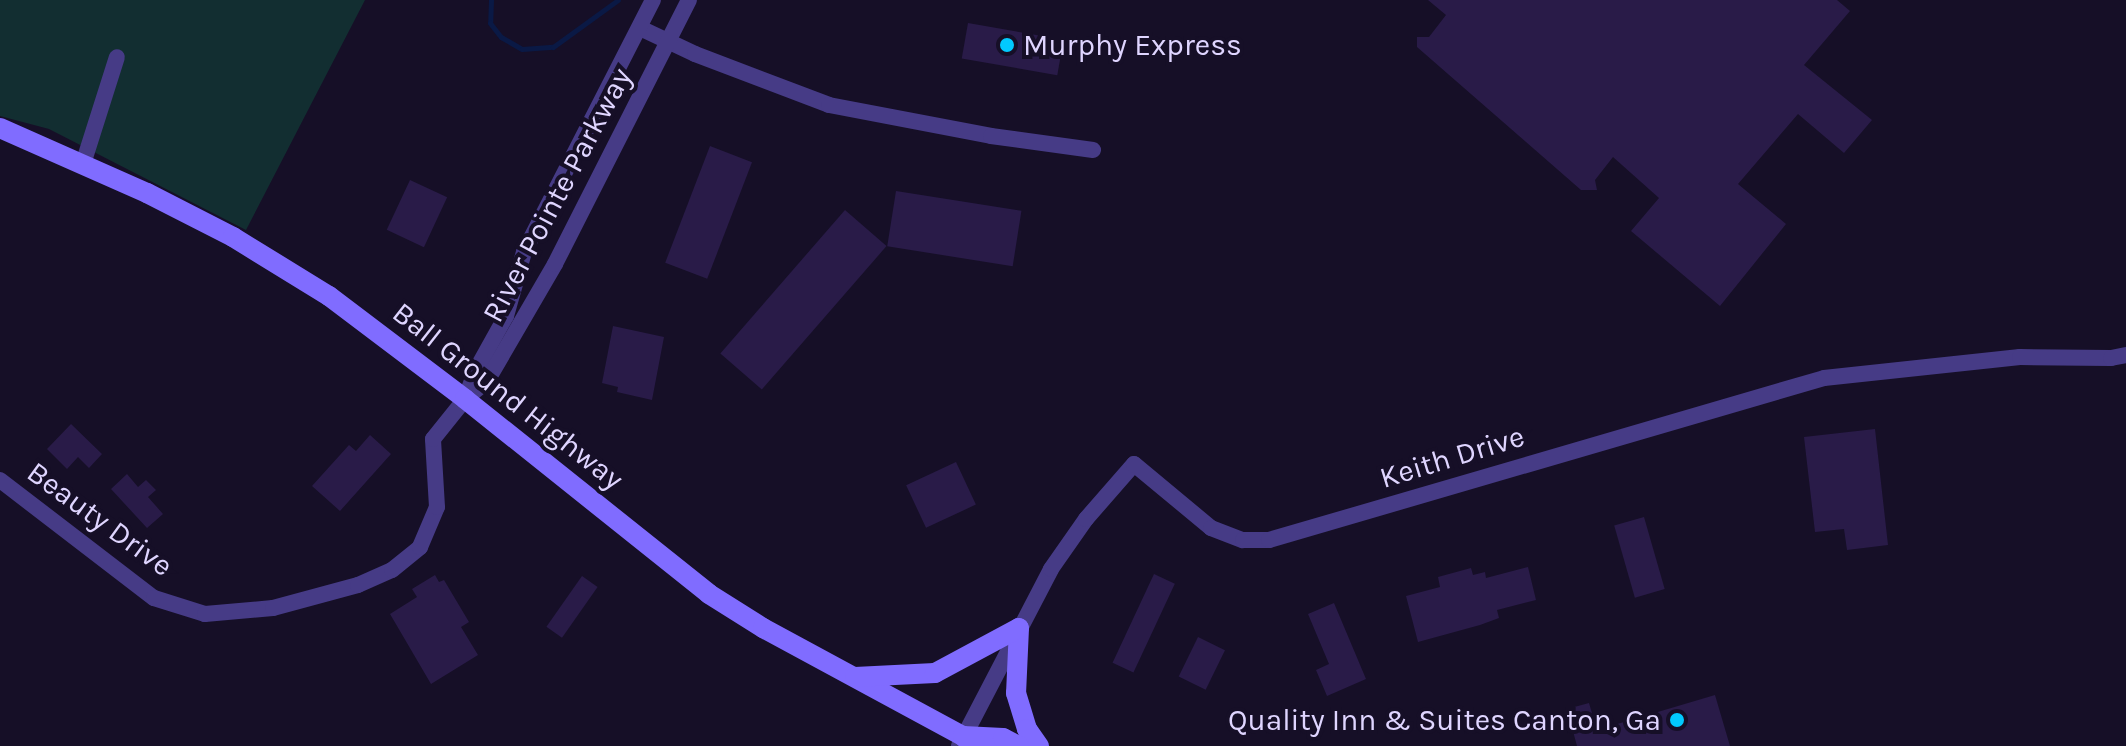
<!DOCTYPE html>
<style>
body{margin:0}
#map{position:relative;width:2126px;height:746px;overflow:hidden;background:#160f27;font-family:Karla,sans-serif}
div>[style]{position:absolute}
.green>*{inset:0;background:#122e31}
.stream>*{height:5px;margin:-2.5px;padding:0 2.5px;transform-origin:2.5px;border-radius:2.5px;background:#0a1945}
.building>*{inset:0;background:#291b48;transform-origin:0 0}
.street>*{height:16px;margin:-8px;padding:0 8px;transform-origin:8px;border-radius:8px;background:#463b86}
.secondary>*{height:20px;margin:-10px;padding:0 10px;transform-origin:10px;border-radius:10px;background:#806cff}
.dots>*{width:22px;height:22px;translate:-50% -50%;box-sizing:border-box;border:4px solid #160f27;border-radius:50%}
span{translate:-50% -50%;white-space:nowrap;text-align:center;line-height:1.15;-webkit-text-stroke:8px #160f27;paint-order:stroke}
.poi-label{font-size:30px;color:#dfd5ff}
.left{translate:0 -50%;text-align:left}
.right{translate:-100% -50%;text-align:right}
.street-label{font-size:30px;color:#dfd5ff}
</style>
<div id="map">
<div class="green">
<div style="clip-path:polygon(0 0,365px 0,246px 230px,49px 129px,0 116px)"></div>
</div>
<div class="stream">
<div style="left:491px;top:0;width:23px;rotate:92deg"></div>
<div style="left:490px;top:23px;width:18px;rotate:52deg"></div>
<div style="left:501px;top:37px;width:24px;rotate:30deg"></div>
<div style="left:522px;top:49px;width:31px;rotate:-4deg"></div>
<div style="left:553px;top:47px;width:80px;rotate:-35.9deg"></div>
</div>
<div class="building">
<div style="clip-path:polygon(1428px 0,1837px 0,1850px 11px,1804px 65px,1872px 120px,1844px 153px,1798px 114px,1738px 184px,1786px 224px,1720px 306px,1631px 231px,1659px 198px,1613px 157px,1595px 180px,1597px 190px,1581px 190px,1417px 47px,1417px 37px,1429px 37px,1446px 15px)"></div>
<div style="left:968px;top:23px;width:97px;height:36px;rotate:10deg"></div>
<div style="left:710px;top:146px;width:45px;height:125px;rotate:21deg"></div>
<div style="left:410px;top:180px;width:41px;height:55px;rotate:25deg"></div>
<div style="left:896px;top:191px;width:127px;height:56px;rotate:9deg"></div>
<div style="left:845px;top:210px;width:55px;height:190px;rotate:41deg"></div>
<div style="clip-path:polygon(613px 326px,664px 337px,652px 400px,617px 392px,618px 387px,602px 383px)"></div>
<div style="clip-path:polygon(71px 424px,102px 454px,89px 468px,78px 457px,67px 469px,47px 449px)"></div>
<div style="clip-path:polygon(1875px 429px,1888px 545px,1847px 550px,1844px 529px,1815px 532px,1804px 437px)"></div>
<div style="clip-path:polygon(370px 435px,391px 454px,340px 511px,312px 486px,349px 445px,356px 451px)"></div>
<div style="left:956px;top:462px;width:47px;height:55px;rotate:65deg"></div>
<div style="clip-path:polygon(127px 474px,138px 487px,146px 480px,156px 490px,148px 497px,163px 514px,147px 528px,111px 489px)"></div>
<div style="left:1644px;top:517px;width:75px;height:31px;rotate:74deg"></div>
<div style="clip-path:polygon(1528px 567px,1536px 600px,1497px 610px,1499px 618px,1480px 625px,1418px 642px,1406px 596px,1440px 587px,1438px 577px,1471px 568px,1473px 575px,1485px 572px,1486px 578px)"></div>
<div style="left:1154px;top:574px;width:23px;height:98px;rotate:25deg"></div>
<div style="clip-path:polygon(435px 575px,439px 582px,444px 580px,469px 622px,461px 627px,478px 655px,431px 684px,390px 614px,417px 597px,412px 589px)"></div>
<div style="left:582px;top:576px;width:19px;height:62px;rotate:35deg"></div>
<div style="clip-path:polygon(1334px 603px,1366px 679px,1327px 696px,1316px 670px,1329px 664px,1308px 614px)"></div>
<div style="left:1198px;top:637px;width:30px;height:44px;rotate:26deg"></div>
<div style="clip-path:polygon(1715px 695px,1730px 746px,1577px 746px,1567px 709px,1589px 703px,1597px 730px)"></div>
</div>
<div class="street">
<div style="left:640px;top:28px;width:61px;rotate:25.3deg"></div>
<div style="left:695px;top:54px;width:143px;rotate:20.8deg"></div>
<div style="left:829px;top:105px;width:165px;rotate:10.8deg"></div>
<div style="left:991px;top:136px;width:103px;rotate:7.8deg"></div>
<div style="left:83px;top:164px;width:112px;rotate:-72.4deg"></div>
<div style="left:466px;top:397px;width:27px;rotate:-70deg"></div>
<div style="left:475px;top:372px;width:64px;rotate:-61deg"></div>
<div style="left:506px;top:316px;width:66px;rotate:-74.3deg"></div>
<div style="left:524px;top:252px;width:283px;rotate:-62.9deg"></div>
<div style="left:0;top:480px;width:194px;rotate:37.5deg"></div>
<div style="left:154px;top:598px;width:53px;rotate:17.4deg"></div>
<div style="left:205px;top:614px;width:68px;rotate:-5deg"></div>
<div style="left:273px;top:608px;width:88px;rotate:-15.1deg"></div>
<div style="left:358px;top:585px;width:37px;rotate:-24deg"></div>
<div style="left:392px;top:570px;width:36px;rotate:-39deg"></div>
<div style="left:420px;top:547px;width:43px;rotate:-67deg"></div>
<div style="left:437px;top:507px;width:68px;rotate:-93.4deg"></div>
<div style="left:433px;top:439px;width:51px;rotate:-51.3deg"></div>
<div style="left:465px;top:399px;width:28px;rotate:-39deg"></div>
<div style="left:487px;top:381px;width:135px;rotate:-59.8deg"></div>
<div style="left:555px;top:264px;width:296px;rotate:-63.1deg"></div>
<div style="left:959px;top:746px;width:199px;rotate:-62.5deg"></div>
<div style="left:1051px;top:569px;width:61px;rotate:-55deg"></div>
<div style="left:1086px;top:519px;width:73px;rotate:-48.9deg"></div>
<div style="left:1134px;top:464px;width:100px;rotate:39.7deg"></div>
<div style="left:1211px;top:528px;width:34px;rotate:21deg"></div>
<div style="left:1243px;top:540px;width:26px"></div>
<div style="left:1269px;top:540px;width:578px;rotate:-16.27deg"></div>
<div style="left:1824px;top:378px;width:197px;rotate:-6.1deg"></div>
<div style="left:2020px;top:357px;width:91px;rotate:0.6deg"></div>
<div style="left:2111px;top:358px;width:15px;rotate:-11deg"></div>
</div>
<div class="secondary">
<div style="left:0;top:128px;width:161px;rotate:23.9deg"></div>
<div style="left:147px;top:193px;width:97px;rotate:27.1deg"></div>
<div style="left:233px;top:237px;width:113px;rotate:31.6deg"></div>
<div style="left:329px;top:296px;width:171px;rotate:37.1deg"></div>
<div style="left:465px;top:399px;width:312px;rotate:38.6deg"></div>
<div style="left:709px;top:594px;width:64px;rotate:32.2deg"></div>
<div style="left:763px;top:628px;width:227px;rotate:28.4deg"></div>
<div style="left:963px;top:736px;width:14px;rotate:45deg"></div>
<div style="left:1019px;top:628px;width:65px;rotate:92.6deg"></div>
<div style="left:1016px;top:693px;width:38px;rotate:73deg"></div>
<div style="left:1027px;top:729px;width:21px;rotate:55deg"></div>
<div style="left:855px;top:677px;width:80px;rotate:-2.9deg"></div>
<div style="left:935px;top:673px;width:95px;rotate:-28.2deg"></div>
<div style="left:963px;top:736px;width:40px;rotate:2.9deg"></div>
<div style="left:1003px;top:738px;width:18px;rotate:27deg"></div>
</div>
<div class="dots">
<div style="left:1007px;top:45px;background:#02c9fe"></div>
<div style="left:1677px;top:720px;background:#02c9fe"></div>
</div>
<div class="poi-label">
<span class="left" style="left:1023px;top:45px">Murphy Express</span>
<span class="right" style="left:1661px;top:720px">Quality Inn &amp; Suites Canton, Ga</span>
</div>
<div class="street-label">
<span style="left:557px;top:195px;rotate:-62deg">River Pointe Parkway</span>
<span style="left:508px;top:396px;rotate:38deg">Ball Ground Highway</span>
<span style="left:1452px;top:457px;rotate:-17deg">Keith Drive</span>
<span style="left:100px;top:519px;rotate:36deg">Beauty Drive</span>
</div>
</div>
